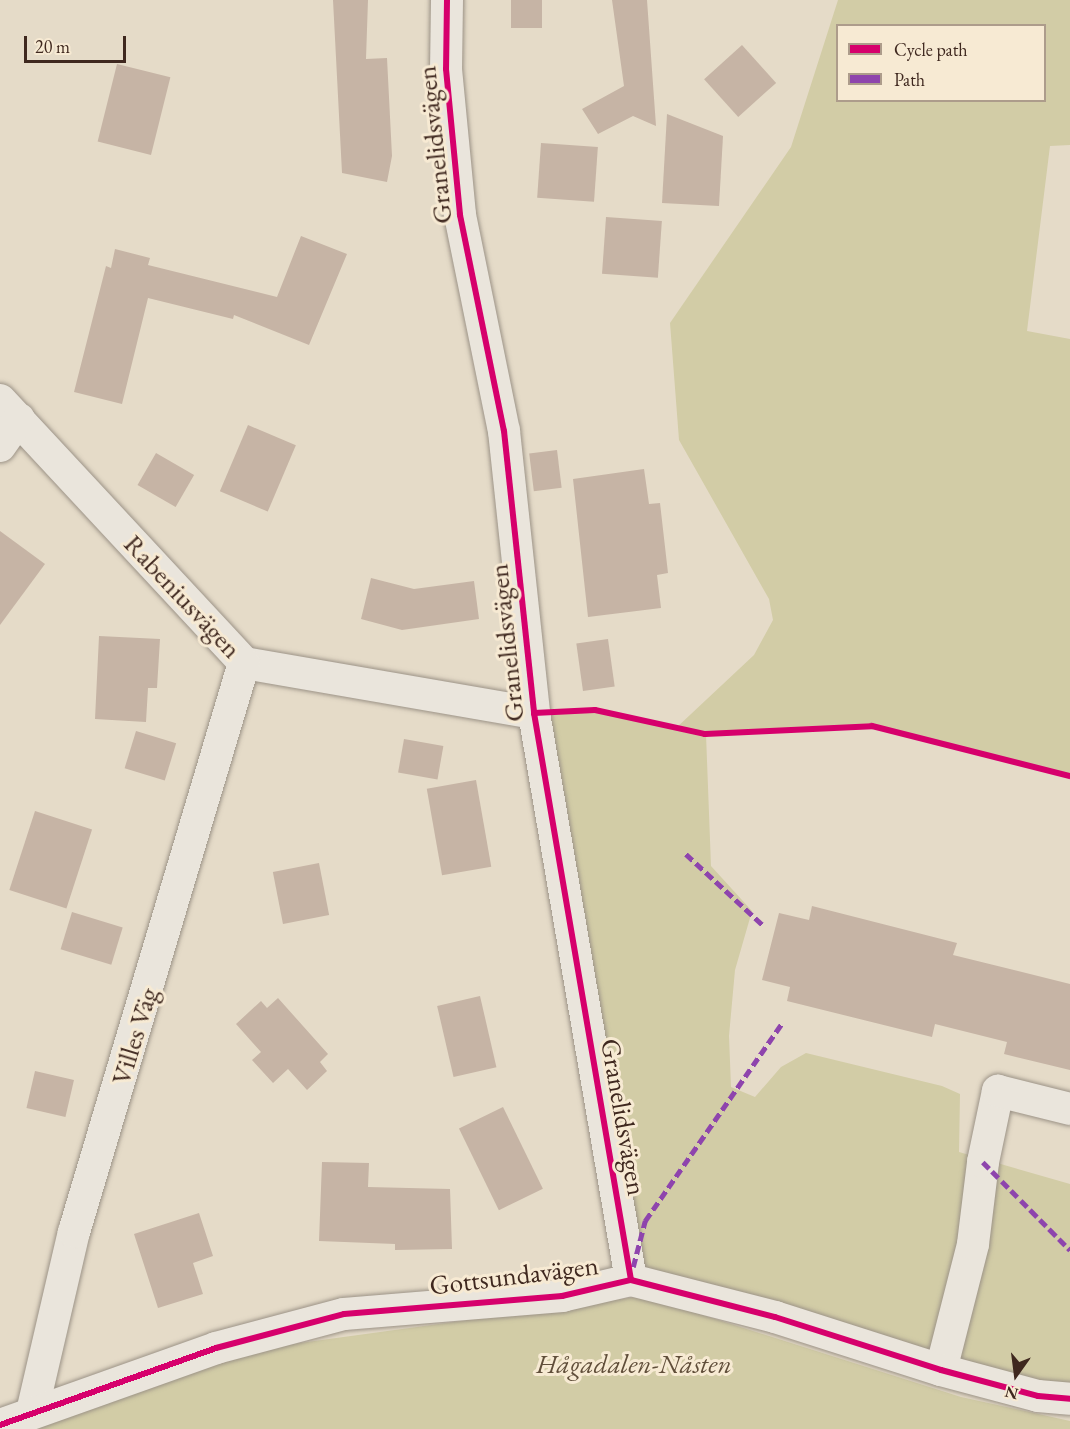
<!DOCTYPE html>
<meta charset="utf-8">
<style>
body{margin:0}
#map{position:relative;width:1070px;height:1429px;overflow:hidden;background:#e5dbc8;font-family:"EB Garamond",serif}
div>[style]{position:absolute}
.green>*{inset:0;background:#d2cca6}
.building>*{inset:0;background:#c6b4a5;transform-origin:0 0}
.roads{filter:drop-shadow(0 0 2px #9c9387) drop-shadow(0 0 2px #9c9387)}
.street>*{height:32px;margin:-16px;padding:0 16px;transform-origin:16px;border-radius:16px;background:#eae5dc}
.quiet>*{height:4.5px;margin-top:-2.25px;transform-origin:0;background:repeating-linear-gradient(90deg,#8e44ad 0 9px,transparent 0 13.5px)}
.cycleway>*{height:6px;margin:-3px;padding:0 3px;transform-origin:3px;border-radius:3px;background:#d6006c}
span{translate:-50% -50%;white-space:nowrap;text-align:center;line-height:1.15;-webkit-text-stroke:6px #f7ead3;paint-order:stroke}
.street-label{font-size:27px;color:#3f281f}
.park-label{font-size:27px;color:#604e3a;font-style:italic}
.legend{position:absolute;left:836px;top:24px;width:210px;height:78px;box-sizing:border-box;background:#f7ead3;border:2px solid #ad9c8b;margin:0;padding:8px 10px;list-style:none;font-size:18px;color:#3f281f}
.legend li{display:flex;align-items:center;gap:12px;height:30px}
.legend b{width:30px;border:2px solid #ad9c8b}
.north{position:absolute;left:986px;top:1345px;width:60px;height:60px;-webkit-text-stroke:4px #f7ead3;paint-order:stroke;rotate:194deg;font-size:16px;font-weight:700;line-height:24px;text-align:center;color:#3f281f}
.north::after{content:'';display:block;margin:auto;width:21px;height:27px;background:#3f281f;clip-path:polygon(50% 0,100% 100%,50% 72%,0 100%)}
.scale{position:absolute;left:24px;top:36px;width:102px;height:27px;box-sizing:border-box;border:3px solid #3f281f;border-top:0;padding-left:8px;font-size:18px;line-height:21px;white-space:nowrap;color:#3f281f;-webkit-text-stroke:4px #f7ead3;paint-order:stroke}
</style>
<div id="map">
<div class="green">
<div style="clip-path:polygon(evenodd,838px 0,1070px 0,1070px 145px,1050px 146px,1027px 331px,1070px 339px,1070px 776px,872px 726px,706px 734px,711px 866px,752px 911px,735px 970px,729px 1036px,731px 1087px,755px 1097px,781px 1067px,806px 1053px,942px 1086px,960px 1094px,959px 1152px,1070px 1184px,1070px 1399px,631px 1280px,534px 713px,595px 710px,675px 729px,754px 655px,773px 620px,769px 599px,679px 440px,670px 323px,791px 147px,838px 0,838px 26px,1044px 26px,1044px 100px,838px 100px,838px 26px)"></div>
<div style="clip-path:polygon(643px 1296px,961px 1397px,1070px 1421px,1070px 1429px,0 1429px,248px 1350px)"></div>
</div>
<div class="building">
<div style="clip-path:polygon(333px 0,368px 0,366px 59px,387px 58px,392px 156px,387px 182px,342px 173px)"></div>
<div style="left:511px;top:0;width:31px;height:28px"></div>
<div style="clip-path:polygon(612px 0,647px 0,656px 126px,633px 116px,598px 134px,582px 109px,624px 86px)"></div>
<div style="left:742px;top:45px;width:51px;height:51px;rotate:48deg"></div>
<div style="left:117px;top:64px;width:55px;height:80px;rotate:14deg"></div>
<div style="clip-path:polygon(667px 114px,723px 136px,719px 206px,662px 203px)"></div>
<div style="left:541px;top:143px;width:57px;height:55px;rotate:4deg"></div>
<div style="left:606px;top:217px;width:56px;height:57px;rotate:4deg"></div>
<div style="clip-path:polygon(301px 236px,347px 254px,309px 345px,234px 315px,233px 319px,148px 298px,122px 404px,74px 392px,106px 266px,111px 268px,115px 249px,150px 258px,148px 265px,277px 297px)"></div>
<div style="left:248px;top:425px;width:52px;height:72px;rotate:23deg"></div>
<div style="left:557px;top:450px;width:38px;height:28px;rotate:83deg"></div>
<div style="left:156px;top:453px;width:44px;height:37px;rotate:30deg"></div>
<div style="clip-path:polygon(644px 469px,649px 504px,660px 503px,668px 573px,657px 575px,661px 608px,588px 617px,573px 479px)"></div>
<div style="clip-path:polygon(0 531px,45px 564px,0 625px)"></div>
<div style="clip-path:polygon(371px 578px,414px 589px,474px 581px,479px 619px,402px 630px,361px 619px)"></div>
<div style="clip-path:polygon(99px 636px,160px 639px,157px 688px,148px 688px,146px 722px,95px 719px)"></div>
<div style="left:608px;top:639px;width:48px;height:32px;rotate:82deg"></div>
<div style="left:136px;top:731px;width:42px;height:39px;rotate:17deg"></div>
<div style="left:404px;top:739px;width:40px;height:34px;rotate:10deg"></div>
<div style="left:476px;top:780px;width:88px;height:50px;rotate:80deg"></div>
<div style="left:35px;top:811px;width:60px;height:83px;rotate:18deg"></div>
<div style="left:319px;top:863px;width:53px;height:47px;rotate:79deg"></div>
<div style="clip-path:polygon(812px 906px,957px 943px,953px 955px,1070px 984px,1070px 1070px,1004px 1054px,1007px 1042px,935px 1024px,932px 1037px,787px 1001px,790px 987px,762px 980px,779px 913px,809px 920px)"></div>
<div style="left:72px;top:912px;width:53px;height:39px;rotate:17deg"></div>
<div style="left:480px;top:996px;width:73px;height:44px;rotate:77deg"></div>
<div style="clip-path:polygon(278px 998px,328px 1054px,320px 1062px,327px 1071px,307px 1090px,288px 1069px,273px 1083px,252px 1060px,261px 1052px,236px 1024px,261px 1001px,267px 1008px)"></div>
<div style="left:35px;top:1071px;width:40px;height:38px;rotate:13deg"></div>
<div style="left:503px;top:1107px;width:91px;height:49px;rotate:64deg"></div>
<div style="clip-path:polygon(322px 1162px,369px 1163px,368px 1187px,450px 1189px,452px 1249px,395px 1250px,395px 1244px,319px 1241px)"></div>
<div style="clip-path:polygon(199px 1213px,213px 1256px,193px 1263px,203px 1294px,158px 1308px,134px 1234px)"></div>
</div>
<div class="roads">
<div class="street">
<div style="left:447px;top:0;width:69px;rotate:90.8deg"></div>
<div style="left:446px;top:69px;width:147px;rotate:84.5deg"></div>
<div style="left:460px;top:215px;width:220px;rotate:78.5deg"></div>
<div style="left:504px;top:431px;width:284px;rotate:83.9deg"></div>
<div style="left:534px;top:713px;width:575px;rotate:80.29deg"></div>
<div style="left:0;top:400px;width:359px;rotate:47.1deg"></div>
<div style="left:244px;top:663px;width:294px;rotate:9.8deg"></div>
<div style="left:0;top:446px;width:33px;rotate:-55deg"></div>
<div style="left:941px;top:1370px;width:130px;rotate:-75.7deg"></div>
<div style="left:973px;top:1244px;width:83px;rotate:-83deg"></div>
<div style="left:983px;top:1162px;width:73px;rotate:-78.1deg"></div>
<div style="left:998px;top:1091px;width:74px;rotate:14deg"></div>
<div style="left:32px;top:1412px;width:185px;rotate:-76.9deg"></div>
<div style="left:74px;top:1232px;width:594px;rotate:-73.37deg"></div>
<div style="left:0;top:1425px;width:229px;rotate:-19.6deg"></div>
<div style="left:216px;top:1348px;width:132px;rotate:-14.9deg"></div>
<div style="left:344px;top:1314px;width:219px;rotate:-4.7deg"></div>
<div style="left:562px;top:1296px;width:71px;rotate:-13.1deg"></div>
<div style="left:631px;top:1280px;width:149px;rotate:14.4deg"></div>
<div style="left:775px;top:1317px;width:174px;rotate:17.7deg"></div>
<div style="left:941px;top:1370px;width:100px;rotate:15deg"></div>
<div style="left:1038px;top:1396px;width:32px;rotate:5deg"></div>
</div>
</div>
<div class="quiet">
<div style="left:686px;top:854px;width:105px;rotate:42.7deg"></div>
<div style="left:983px;top:1162px;width:124px;rotate:45.3deg"></div>
<div style="left:633px;top:1267px;width:48px;rotate:-75.4deg"></div>
<div style="left:645px;top:1221px;width:241px;rotate:-55.3deg"></div>
</div>
<div class="cycleway">
<div style="left:447px;top:0;width:69px;rotate:90.8deg"></div>
<div style="left:446px;top:69px;width:147px;rotate:84.5deg"></div>
<div style="left:460px;top:215px;width:220px;rotate:78.5deg"></div>
<div style="left:504px;top:431px;width:284px;rotate:83.9deg"></div>
<div style="left:534px;top:713px;width:575px;rotate:80.29deg"></div>
<div style="left:534px;top:713px;width:61px;rotate:-2.8deg"></div>
<div style="left:595px;top:710px;width:113px;rotate:12.3deg"></div>
<div style="left:705px;top:734px;width:167px;rotate:-2.7deg"></div>
<div style="left:872px;top:726px;width:204px;rotate:14.2deg"></div>
<div style="left:0;top:1425px;width:229px;rotate:-19.6deg"></div>
<div style="left:216px;top:1348px;width:132px;rotate:-14.9deg"></div>
<div style="left:344px;top:1314px;width:219px;rotate:-4.7deg"></div>
<div style="left:562px;top:1296px;width:71px;rotate:-13.1deg"></div>
<div style="left:631px;top:1280px;width:149px;rotate:14.4deg"></div>
<div style="left:775px;top:1317px;width:174px;rotate:17.7deg"></div>
<div style="left:941px;top:1370px;width:100px;rotate:15deg"></div>
<div style="left:1038px;top:1396px;width:32px;rotate:5deg"></div>
</div>
<div class="street-label">
<span style="left:434px;top:145px;rotate:-96deg">Granelidsvägen</span>
<span style="left:183px;top:596px;rotate:47deg">Rabeniusvägen</span>
<span style="left:506px;top:643px;rotate:-96deg">Granelidsvägen</span>
<span style="left:134px;top:1036px;rotate:-73deg">Villes Väg</span>
<span style="left:624px;top:1117px;rotate:80deg">Granelidsvägen</span>
<span style="left:514px;top:1275px;rotate:-7deg">Gottsundavägen</span>
</div>
<div class="park-label">
<span style="left:634px;top:1364px">Hågadalen-Nåsten</span>
</div>
<ul class="legend">
<li><b style="height:8px;background:#d6006c"></b>Cycle path</li>
<li><b style="height:8px;background:#8e44ad"></b>Path</li>
</ul>
<div class="north">N</div>
<div class="scale">20 m</div>
</div>
